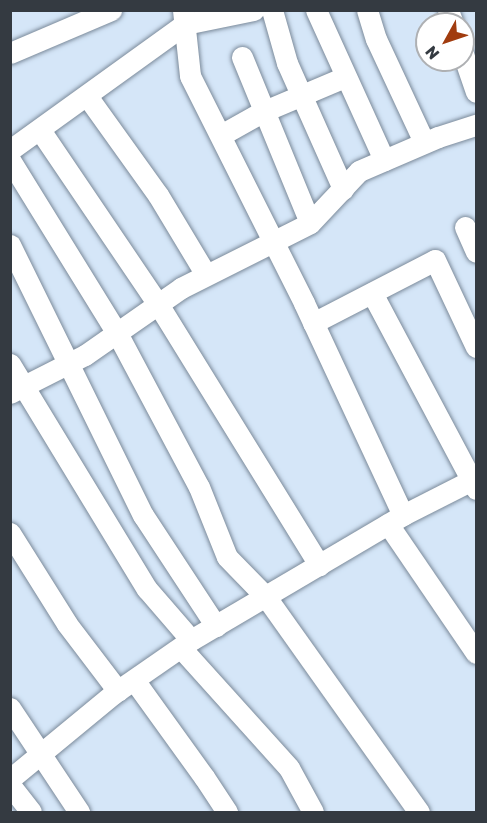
<!DOCTYPE html>
<style>
body{margin:0}
#map{position:relative;width:487px;height:823px;overflow:hidden;background:#d5e6f8;font-family:Rubik,sans-serif}
div>[style]{position:absolute}
.roads{filter:drop-shadow(0 0 2px #7b8a9a) drop-shadow(0 0 2px #7b8a9a)}
.minor>*{height:21px;margin:-10.5px;padding:0 10.5px;transform-origin:10.5px;border-radius:10.5px;background:#fff}
span{translate:-50% -50%;white-space:nowrap;text-align:center;line-height:1.15;-webkit-text-stroke:6px #fff;paint-order:stroke}
.frame{position:absolute;inset:0;border:12px solid #343a41;pointer-events:none}
.north{position:absolute;left:415px;top:12px;width:60px;height:60px;box-sizing:border-box;background:#fff;border:2px solid #aeb0b3;border-radius:50%;rotate:230deg;font-size:16px;font-weight:700;line-height:24px;text-align:center;color:#343a41}
.north::after{content:'';display:block;margin:auto;width:21px;height:27px;background:#a13c0f;clip-path:polygon(50% 0,100% 100%,50% 72%,0 100%)}
</style>
<div id="map">
<div class="roads">
<div class="minor">
<div style="left:183px;top:10px;width:66px;rotate:83.9deg"></div>
<div style="left:190px;top:76px;width:254px;rotate:63.3deg"></div>
<div style="left:304px;top:303px;width:234px;rotate:65deg"></div>
<div style="left:272px;top:10px;width:55px;rotate:74.2deg"></div>
<div style="left:287px;top:63px;width:138px;rotate:66deg"></div>
<div style="left:316px;top:10px;width:165px;rotate:65.6deg"></div>
<div style="left:367px;top:10px;width:30px;rotate:73deg"></div>
<div style="left:376px;top:39px;width:114px;rotate:65deg"></div>
<div style="left:448px;top:10px;width:15px;rotate:70deg"></div>
<div style="left:10px;top:53px;width:110px;rotate:-23.1deg"></div>
<div style="left:463px;top:54px;width:40px;rotate:71.1deg"></div>
<div style="left:242px;top:57px;width:179px;rotate:67.7deg"></div>
<div style="left:87px;top:96px;width:122px;rotate:54.4deg"></div>
<div style="left:158px;top:195px;width:93px;rotate:59deg"></div>
<div style="left:40px;top:130px;width:210px;rotate:55.9deg"></div>
<div style="left:158px;top:304px;width:307px;rotate:58.3deg"></div>
<div style="left:221px;top:135px;width:47px;rotate:-29.3deg"></div>
<div style="left:262px;top:112px;width:90px;rotate:-22.9deg"></div>
<div style="left:10px;top:150px;width:216px;rotate:-35.8deg"></div>
<div style="left:185px;top:24px;width:70px;rotate:-11.5deg"></div>
<div style="left:10px;top:160px;width:203px;rotate:58.3deg"></div>
<div style="left:117px;top:333px;width:174px;rotate:62deg"></div>
<div style="left:199px;top:487px;width:75px;rotate:68.2deg"></div>
<div style="left:227px;top:557px;width:56px;rotate:45.7deg"></div>
<div style="left:266px;top:597px;width:264px;rotate:54.6deg"></div>
<div style="left:465px;top:227px;width:27px;rotate:66deg"></div>
<div style="left:10px;top:245px;width:301px;rotate:63.8deg"></div>
<div style="left:143px;top:515px;width:133px;rotate:56.7deg"></div>
<div style="left:372px;top:293px;width:222px;rotate:62deg"></div>
<div style="left:313px;top:323px;width:137px;rotate:-27.3deg"></div>
<div style="left:435px;top:260px;width:96px;rotate:64.8deg"></div>
<div style="left:10px;top:364px;width:263px;rotate:58.7deg"></div>
<div style="left:147px;top:589px;width:67px;rotate:49.2deg"></div>
<div style="left:10px;top:393px;width:84px;rotate:-26.9deg"></div>
<div style="left:85px;top:355px;width:117px;rotate:-34.9deg"></div>
<div style="left:181px;top:288px;width:144px;rotate:-26.7deg"></div>
<div style="left:310px;top:223px;width:71px;rotate:-46.7deg"></div>
<div style="left:359px;top:171px;width:86px;rotate:-23.3deg"></div>
<div style="left:438px;top:137px;width:40px;rotate:-18deg"></div>
<div style="left:388px;top:524px;width:156px;rotate:55.7deg"></div>
<div style="left:10px;top:533px;width:107px;rotate:57.9deg"></div>
<div style="left:67px;top:624px;width:84px;rotate:52.7deg"></div>
<div style="left:181px;top:648px;width:161px;rotate:48deg"></div>
<div style="left:289px;top:768px;width:50px;rotate:61.4deg"></div>
<div style="left:134px;top:680px;width:120px;rotate:54.2deg"></div>
<div style="left:204px;top:777px;width:42px;rotate:56.7deg"></div>
<div style="left:10px;top:708px;width:125px;rotate:56.4deg"></div>
<div style="left:10px;top:779px;width:134px;rotate:-39.5deg"></div>
<div style="left:113px;top:694px;width:95px;rotate:-34.7deg"></div>
<div style="left:191px;top:640px;width:246px;rotate:-30.5deg"></div>
<div style="left:403px;top:515px;width:82px;rotate:-26.9deg"></div>
<div style="left:10px;top:785px;width:34px;rotate:52deg"></div>
</div>
</div>
<div class="frame"></div>
<div class="north">N</div>
</div>
